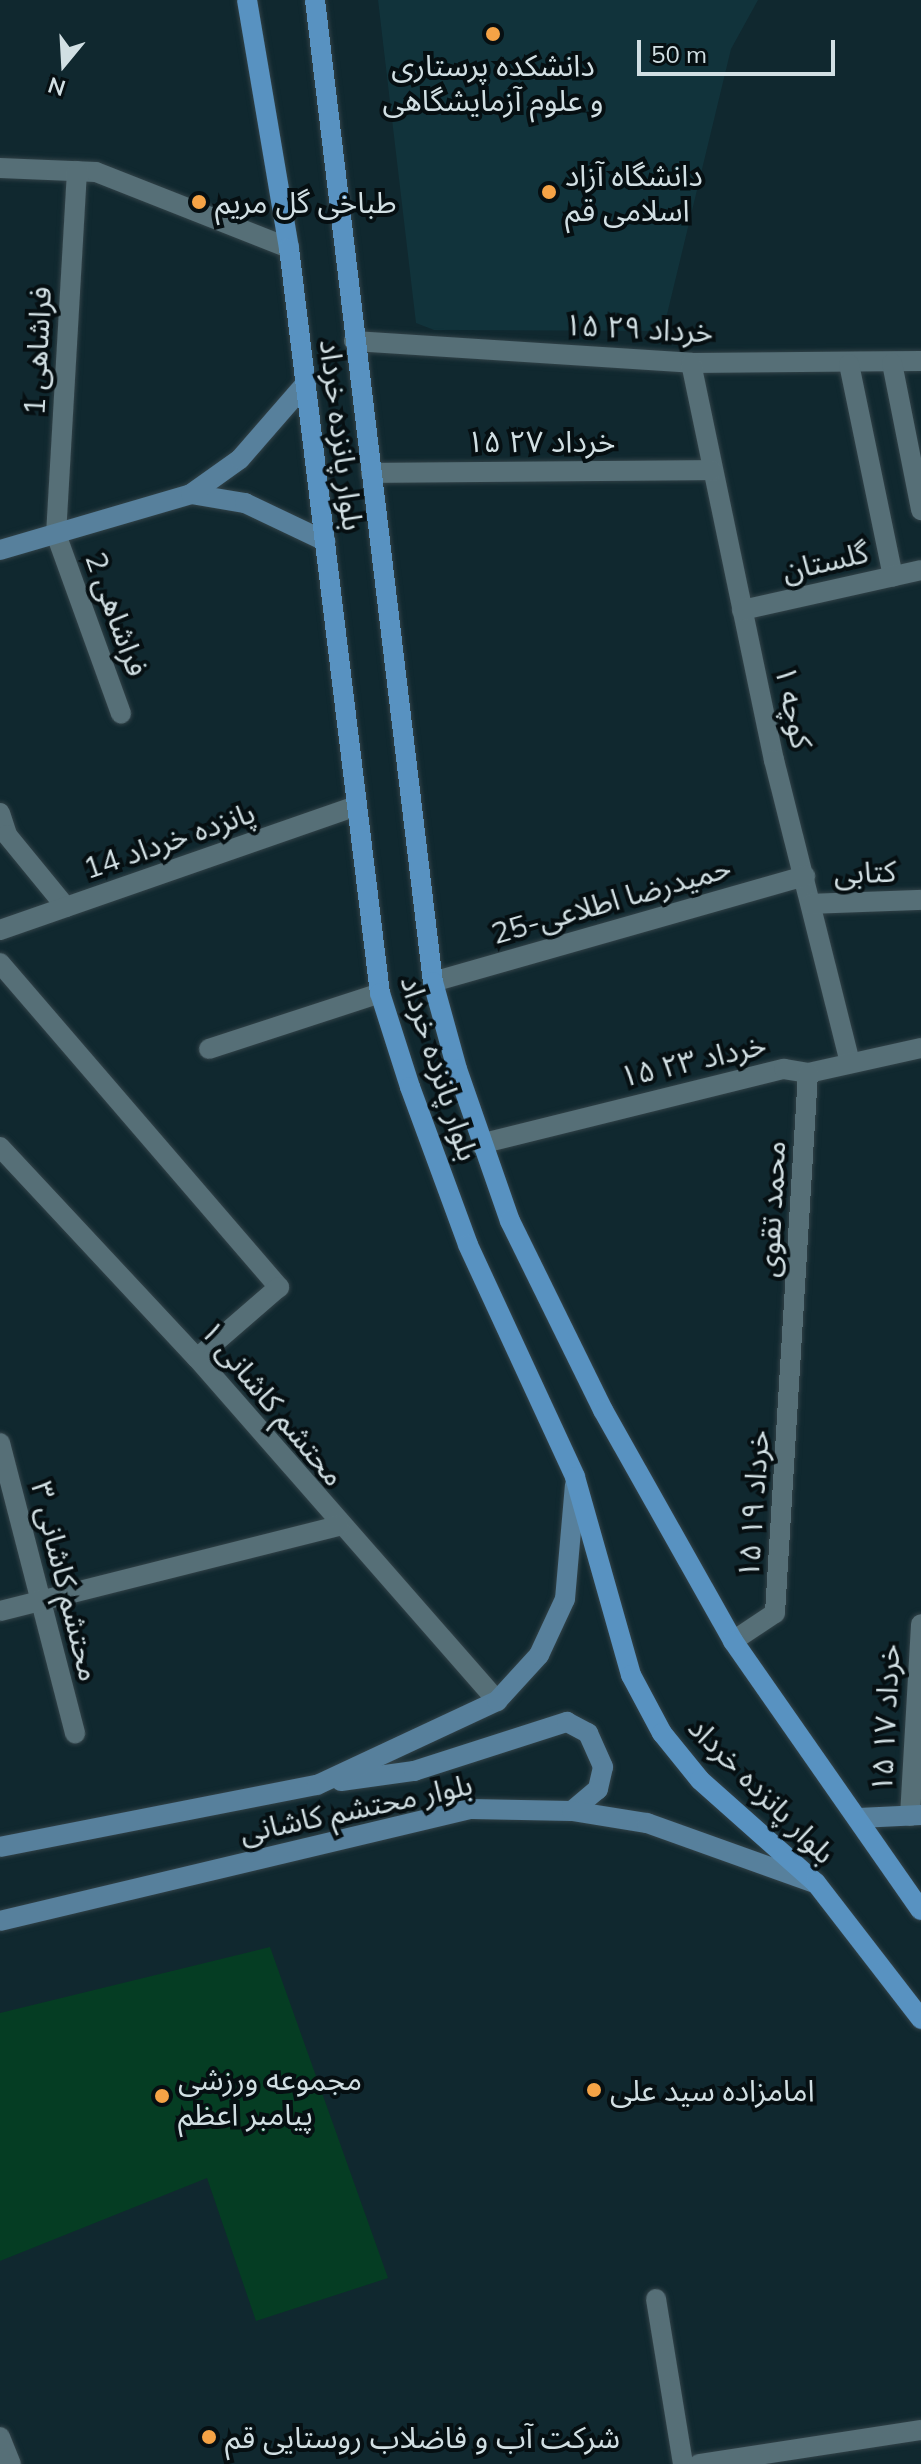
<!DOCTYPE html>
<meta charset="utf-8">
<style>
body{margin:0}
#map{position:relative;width:921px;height:2464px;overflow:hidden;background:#10282f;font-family:Mulish,"Noto Sans Arabic",sans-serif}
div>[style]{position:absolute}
.built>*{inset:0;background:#11333b}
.green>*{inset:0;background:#053d23}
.roads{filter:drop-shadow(0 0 2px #324248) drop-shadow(0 0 2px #324248)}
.minor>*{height:20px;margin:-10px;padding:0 10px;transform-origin:10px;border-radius:10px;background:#566f77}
.secondary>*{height:20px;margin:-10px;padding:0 10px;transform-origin:10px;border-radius:10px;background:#57809c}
.primary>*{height:20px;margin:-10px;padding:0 10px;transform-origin:10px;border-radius:10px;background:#5892c1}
.dots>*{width:22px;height:22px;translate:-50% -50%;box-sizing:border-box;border:4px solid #060f12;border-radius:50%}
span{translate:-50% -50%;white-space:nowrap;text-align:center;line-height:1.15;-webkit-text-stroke:8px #060f12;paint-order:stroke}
.poi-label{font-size:30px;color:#d1dfe3}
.left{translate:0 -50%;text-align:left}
.street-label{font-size:30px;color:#d1dfe3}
.north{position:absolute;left:24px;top:24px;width:80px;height:80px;-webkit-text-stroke:6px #060f12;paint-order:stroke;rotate:198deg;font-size:22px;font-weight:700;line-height:32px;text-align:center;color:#d1dfe3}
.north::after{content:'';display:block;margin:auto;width:28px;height:36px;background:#d1dfe3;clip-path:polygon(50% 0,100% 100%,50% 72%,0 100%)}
.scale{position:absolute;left:637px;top:40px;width:198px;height:36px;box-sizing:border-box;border:4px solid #d1dfe3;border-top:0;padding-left:10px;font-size:24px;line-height:28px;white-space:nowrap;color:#d1dfe3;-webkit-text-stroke:6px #060f12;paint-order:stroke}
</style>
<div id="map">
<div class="built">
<div style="clip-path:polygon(378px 0,758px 0,731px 49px,663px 331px,434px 330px,416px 323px)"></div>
</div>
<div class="green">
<div style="clip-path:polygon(270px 1947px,388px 2278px,256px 2321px,207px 2178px,0 2261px,0 2013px)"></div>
</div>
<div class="roads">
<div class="minor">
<div style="left:0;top:168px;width:96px;rotate:2.4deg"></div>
<div style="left:96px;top:172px;width:207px;rotate:21.5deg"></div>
<div style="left:77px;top:171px;width:364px;rotate:93.3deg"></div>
<div style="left:56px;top:534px;width:191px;rotate:70.1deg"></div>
<div style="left:354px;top:341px;width:338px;rotate:3.7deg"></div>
<div style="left:691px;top:363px;width:230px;rotate:-0.5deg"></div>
<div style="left:691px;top:363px;width:406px;rotate:78.2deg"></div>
<div style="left:774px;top:760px;width:311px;rotate:75.9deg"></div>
<div style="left:892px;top:363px;width:150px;rotate:78.8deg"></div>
<div style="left:849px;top:364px;width:217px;rotate:78.3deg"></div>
<div style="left:371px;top:473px;width:341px;rotate:-0.5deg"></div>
<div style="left:742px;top:610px;width:183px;rotate:-12.6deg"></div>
<div style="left:0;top:813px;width:23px;rotate:72deg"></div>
<div style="left:7px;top:835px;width:93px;rotate:50.7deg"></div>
<div style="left:811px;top:904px;width:110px;rotate:-2.1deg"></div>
<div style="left:0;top:930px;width:378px;rotate:-19.2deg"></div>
<div style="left:0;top:963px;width:428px;rotate:49.3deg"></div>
<div style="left:279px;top:1287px;width:108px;rotate:139.1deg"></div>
<div style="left:433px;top:982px;width:387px;rotate:-15.9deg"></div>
<div style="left:209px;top:1049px;width:180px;rotate:-18.1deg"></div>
<div style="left:480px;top:1144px;width:313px;rotate:-13.9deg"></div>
<div style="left:784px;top:1069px;width:24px;rotate:9deg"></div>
<div style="left:808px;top:1073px;width:116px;rotate:-12.5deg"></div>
<div style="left:0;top:1147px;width:289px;rotate:47deg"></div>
<div style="left:197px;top:1358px;width:456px;rotate:48.8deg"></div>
<div style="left:0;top:1443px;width:300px;rotate:75.5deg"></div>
<div style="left:0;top:1611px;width:349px;rotate:-14.1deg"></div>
<div style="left:733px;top:1641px;width:50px;rotate:-33.7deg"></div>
<div style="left:775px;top:1613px;width:541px;rotate:-86.5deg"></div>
<div style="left:910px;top:1816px;width:192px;rotate:-86.7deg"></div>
<div style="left:656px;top:2299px;width:167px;rotate:80.7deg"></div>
<div style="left:0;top:2437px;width:29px;rotate:68deg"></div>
<div style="left:699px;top:2464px;width:225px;rotate:-8.7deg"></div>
</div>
<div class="secondary">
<div style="left:191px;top:494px;width:55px;rotate:9.5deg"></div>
<div style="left:245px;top:503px;width:89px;rotate:25.4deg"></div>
<div style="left:0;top:550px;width:199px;rotate:-16.3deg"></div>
<div style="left:191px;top:494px;width:60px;rotate:-35.5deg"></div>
<div style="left:240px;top:459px;width:101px;rotate:-49deg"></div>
<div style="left:341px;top:1781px;width:74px;rotate:-7.8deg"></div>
<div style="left:414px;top:1771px;width:161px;rotate:-17.8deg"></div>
<div style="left:567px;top:1722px;width:24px;rotate:28deg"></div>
<div style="left:588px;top:1733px;width:37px;rotate:66deg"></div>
<div style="left:603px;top:1767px;width:23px;rotate:103deg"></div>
<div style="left:598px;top:1789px;width:34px;rotate:140deg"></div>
<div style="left:859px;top:1818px;width:62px;rotate:-2.8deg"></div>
<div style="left:0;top:1847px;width:323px;rotate:-11.1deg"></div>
<div style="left:317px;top:1785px;width:199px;rotate:-25deg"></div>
<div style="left:497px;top:1701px;width:62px;rotate:-47.6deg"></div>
<div style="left:539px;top:1655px;width:62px;rotate:-65.1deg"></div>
<div style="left:565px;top:1599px;width:114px;rotate:-85deg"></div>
<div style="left:0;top:1921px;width:484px;rotate:-13.4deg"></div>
<div style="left:471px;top:1809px;width:101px;rotate:1.1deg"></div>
<div style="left:572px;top:1811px;width:76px;rotate:9.1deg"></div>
<div style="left:647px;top:1823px;width:178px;rotate:19.7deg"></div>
</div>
<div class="primary">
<div style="left:247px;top:0;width:252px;rotate:80.4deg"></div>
<div style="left:289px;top:248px;width:751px;rotate:83.04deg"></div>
<div style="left:380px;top:993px;width:99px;rotate:72.3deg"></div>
<div style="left:410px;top:1087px;width:168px;rotate:69.8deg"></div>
<div style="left:468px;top:1245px;width:255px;rotate:65.2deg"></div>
<div style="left:575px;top:1477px;width:206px;rotate:74.2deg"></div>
<div style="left:631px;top:1675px;width:66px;rotate:61.9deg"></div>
<div style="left:662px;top:1733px;width:60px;rotate:51deg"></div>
<div style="left:700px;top:1780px;width:155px;rotate:41.6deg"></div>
<div style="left:816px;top:1883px;width:172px;rotate:52.3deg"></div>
<div style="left:315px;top:0;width:989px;rotate:83.15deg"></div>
<div style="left:433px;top:982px;width:90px;rotate:74.6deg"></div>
<div style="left:457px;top:1069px;width:161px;rotate:70.8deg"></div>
<div style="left:510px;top:1221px;width:211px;rotate:63.8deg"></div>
<div style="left:603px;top:1410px;width:265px;rotate:60.6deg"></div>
<div style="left:733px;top:1641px;width:328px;rotate:55.1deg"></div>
</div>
</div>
<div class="dots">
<div style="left:493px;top:34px;background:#f5a346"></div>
<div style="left:549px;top:192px;background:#f5a346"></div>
<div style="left:199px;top:202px;background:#f5a346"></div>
<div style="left:594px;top:2090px;background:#f5a346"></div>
<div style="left:162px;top:2096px;background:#f5a346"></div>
<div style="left:209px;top:2437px;background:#f5a346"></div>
</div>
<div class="poi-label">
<span style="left:493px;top:82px">دانشکده پرستاری<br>و علوم آزمایشگاهی</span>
<span class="left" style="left:565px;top:192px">دانشگاه آزاد<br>اسلامی قم</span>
<span class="left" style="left:215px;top:202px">طباخی گل مریم</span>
<span class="left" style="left:178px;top:2096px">مجموعه ورزشی<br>پیامبر اعظم</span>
<span class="left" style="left:610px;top:2090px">امامزاده سید علی</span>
<span class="left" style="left:225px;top:2437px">شرکت آب و فاضلاب روستایی قم</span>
</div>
<div class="street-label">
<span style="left:639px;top:328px;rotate:3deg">۱۵ خرداد ۲۹</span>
<span style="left:37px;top:351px;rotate:-87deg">فراشاهی 1</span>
<span style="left:342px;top:435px;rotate:83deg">بلوار پانزده خرداد</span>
<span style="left:541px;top:441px">۱۵ خرداد ۲۷</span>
<span style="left:825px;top:561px;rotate:-13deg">گلستان</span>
<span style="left:117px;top:614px;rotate:70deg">فراشاهی 2</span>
<span style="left:794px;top:707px;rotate:78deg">کوچه ۱</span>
<span style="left:169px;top:840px;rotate:-19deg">پانزده خرداد 14</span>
<span style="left:865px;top:872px;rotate:-2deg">کتابی</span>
<span style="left:611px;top:900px;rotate:-16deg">حمیدرضا اطلاعی-25</span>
<span style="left:693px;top:1060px;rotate:-13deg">۱۵ خرداد ۲۳</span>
<span style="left:440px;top:1068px;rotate:72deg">بلوار پانزده خرداد</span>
<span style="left:771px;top:1209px;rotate:-87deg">محمد تقوی</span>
<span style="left:273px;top:1403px;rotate:50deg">محتشم کاشانی ۱</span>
<span style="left:753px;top:1504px;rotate:-86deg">۱۵ خرداد ۱۹</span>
<span style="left:66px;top:1581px;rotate:76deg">محتشم کاشانی ۳</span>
<span style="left:885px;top:1718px;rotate:-87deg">۱۵ خرداد ۱۷</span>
<span style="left:762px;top:1790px;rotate:45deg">بلوار پانزده خرداد</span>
<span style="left:356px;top:1808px;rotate:-12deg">بلوار محتشم کاشانی</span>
</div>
<div class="north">N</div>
<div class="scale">50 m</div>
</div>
